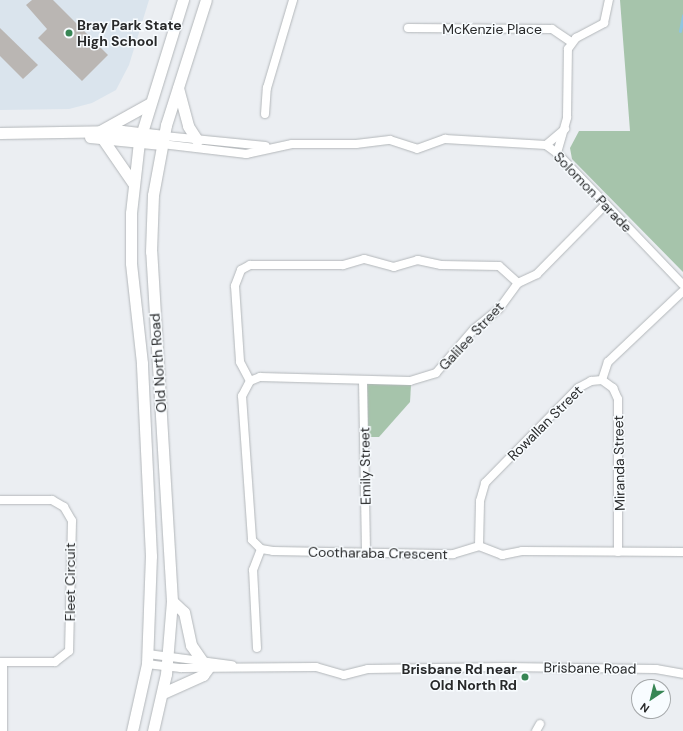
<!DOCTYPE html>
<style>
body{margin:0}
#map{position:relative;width:683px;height:731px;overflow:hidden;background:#ebeef2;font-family:"DM Sans",sans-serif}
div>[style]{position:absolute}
.built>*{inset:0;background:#dae4ed}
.green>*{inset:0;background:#a6c4ab}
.stream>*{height:3px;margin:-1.5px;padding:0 1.5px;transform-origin:1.5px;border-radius:1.5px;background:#90c4df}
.building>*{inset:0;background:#bab6b3}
.roads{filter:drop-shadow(0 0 1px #b3b7ba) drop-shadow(0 0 1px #b3b7ba)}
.street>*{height:8px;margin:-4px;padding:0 4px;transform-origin:4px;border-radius:4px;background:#fff}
.secondary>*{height:11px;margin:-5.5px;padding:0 5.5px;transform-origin:5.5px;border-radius:5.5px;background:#fff}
.dots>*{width:11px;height:11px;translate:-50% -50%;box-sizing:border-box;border:2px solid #f8fcff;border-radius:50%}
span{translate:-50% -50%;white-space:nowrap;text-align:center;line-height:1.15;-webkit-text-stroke:3px #f8fcff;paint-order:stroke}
.poi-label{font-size:14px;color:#28292a;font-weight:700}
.left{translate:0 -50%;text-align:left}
.right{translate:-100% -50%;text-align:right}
.street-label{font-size:14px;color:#28292a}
.north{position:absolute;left:631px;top:679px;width:40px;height:40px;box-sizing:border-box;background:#f8fcff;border:1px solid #a5a8aa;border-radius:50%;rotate:215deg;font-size:11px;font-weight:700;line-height:16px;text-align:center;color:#28292a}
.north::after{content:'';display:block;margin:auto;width:14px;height:18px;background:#388655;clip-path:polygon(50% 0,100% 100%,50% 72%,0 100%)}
</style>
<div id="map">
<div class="built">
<div style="clip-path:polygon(0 0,149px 0,129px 65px,116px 90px,92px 103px,69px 109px,0 110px)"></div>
</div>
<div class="green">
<div style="clip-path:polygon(620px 0,683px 0,683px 272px,572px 159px,570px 148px,579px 131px,630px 131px)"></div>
<div style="clip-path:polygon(389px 382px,411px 385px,410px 402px,379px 437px,367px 437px,366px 383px)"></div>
</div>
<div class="stream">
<div style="left:680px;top:31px;width:16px;rotate:-79deg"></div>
</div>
<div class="building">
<div style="clip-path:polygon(32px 0,53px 0,108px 55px,82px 81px,38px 38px,47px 29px,26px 5px)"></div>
<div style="clip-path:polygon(0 28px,38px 65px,23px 79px,0 56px)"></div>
</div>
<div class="roads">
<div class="street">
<div style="left:408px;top:28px;width:144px;rotate:0.4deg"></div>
<div style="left:552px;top:29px;width:23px;rotate:34deg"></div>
<div style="left:265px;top:114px;width:26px;rotate:-86deg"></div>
<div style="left:267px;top:88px;width:92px;rotate:-73.5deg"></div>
<div style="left:164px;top:136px;width:102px;rotate:5.6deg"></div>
<div style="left:162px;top:144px;width:85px;rotate:6.8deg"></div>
<div style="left:246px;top:154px;width:47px;rotate:-12.3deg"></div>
<div style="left:292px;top:144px;width:64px"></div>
<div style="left:356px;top:144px;width:34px;rotate:-7deg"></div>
<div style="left:390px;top:140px;width:28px;rotate:18deg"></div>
<div style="left:417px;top:149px;width:30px;rotate:-20deg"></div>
<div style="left:445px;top:139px;width:101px;rotate:3.4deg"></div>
<div style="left:546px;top:145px;width:14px;rotate:36deg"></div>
<div style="left:557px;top:153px;width:182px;rotate:46.3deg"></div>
<div style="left:546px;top:145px;width:25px;rotate:-40deg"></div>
<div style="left:557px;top:153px;width:37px;rotate:-74deg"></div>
<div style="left:567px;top:117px;width:68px;rotate:-89.2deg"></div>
<div style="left:568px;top:49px;width:14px;rotate:-54deg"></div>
<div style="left:576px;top:38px;width:32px;rotate:-28deg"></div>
<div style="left:604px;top:23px;width:24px;rotate:-78deg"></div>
<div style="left:518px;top:283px;width:25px;rotate:-138deg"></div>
<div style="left:499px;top:266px;width:58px;rotate:-179deg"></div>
<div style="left:441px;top:265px;width:24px;rotate:-168deg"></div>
<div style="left:418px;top:260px;width:25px;rotate:164deg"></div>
<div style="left:394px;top:267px;width:31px;rotate:-165deg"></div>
<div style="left:364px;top:259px;width:22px;rotate:164deg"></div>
<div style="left:343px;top:265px;width:93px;rotate:180deg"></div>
<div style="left:250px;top:265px;width:10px;rotate:151deg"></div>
<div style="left:241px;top:270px;width:17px;rotate:111deg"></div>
<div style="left:235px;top:286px;width:76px;rotate:86.2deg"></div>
<div style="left:240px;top:362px;width:21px;rotate:62deg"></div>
<div style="left:250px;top:381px;width:17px;rotate:118deg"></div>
<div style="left:242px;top:396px;width:144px;rotate:86deg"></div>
<div style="left:252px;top:540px;width:13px;rotate:45deg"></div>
<div style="left:261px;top:549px;width:12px;rotate:9deg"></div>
<div style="left:273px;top:551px;width:180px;rotate:1deg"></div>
<div style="left:453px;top:554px;width:27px;rotate:-17deg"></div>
<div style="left:479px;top:546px;width:25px;rotate:21deg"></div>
<div style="left:502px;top:555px;width:20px;rotate:-11deg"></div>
<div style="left:522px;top:551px;width:161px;rotate:0.4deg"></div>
<div style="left:363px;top:380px;width:172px;rotate:89deg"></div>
<div style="left:602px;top:380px;width:14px;rotate:36deg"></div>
<div style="left:613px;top:388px;width:12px;rotate:66deg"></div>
<div style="left:618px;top:399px;width:153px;rotate:90deg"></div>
<div style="left:602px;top:380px;width:19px;rotate:-72deg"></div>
<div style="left:608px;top:362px;width:103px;rotate:-43.4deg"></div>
<div style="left:250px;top:381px;width:11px;rotate:-22deg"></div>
<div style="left:260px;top:377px;width:150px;rotate:1.5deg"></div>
<div style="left:410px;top:381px;width:27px;rotate:-17deg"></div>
<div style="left:436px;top:373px;width:58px;rotate:-49.2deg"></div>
<div style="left:474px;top:329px;width:32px;rotate:-39deg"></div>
<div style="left:499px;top:309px;width:32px;rotate:-54deg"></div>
<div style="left:518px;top:283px;width:21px;rotate:-25deg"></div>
<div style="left:537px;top:274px;width:98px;rotate:-45.4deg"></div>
<div style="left:0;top:500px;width:52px"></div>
<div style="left:52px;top:500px;width:14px;rotate:30deg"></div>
<div style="left:64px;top:507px;width:16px;rotate:60deg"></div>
<div style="left:72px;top:521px;width:130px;rotate:91.3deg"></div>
<div style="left:69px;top:651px;width:18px;rotate:142deg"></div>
<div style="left:55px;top:662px;width:55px;rotate:180deg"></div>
<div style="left:479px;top:546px;width:45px;rotate:-88.7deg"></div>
<div style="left:480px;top:501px;width:19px;rotate:-74deg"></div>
<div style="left:485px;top:483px;width:133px;rotate:-45.6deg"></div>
<div style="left:578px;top:388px;width:15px;rotate:-28deg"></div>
<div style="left:591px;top:381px;width:11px;rotate:-5deg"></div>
<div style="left:257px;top:648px;width:78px;rotate:-92.9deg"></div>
<div style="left:253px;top:570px;width:22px;rotate:-69deg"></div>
<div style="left:148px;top:654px;width:85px;rotate:7.5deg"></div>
<div style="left:147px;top:664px;width:34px;rotate:7deg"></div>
<div style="left:181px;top:668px;width:135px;rotate:-0.4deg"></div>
<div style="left:316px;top:667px;width:29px;rotate:16deg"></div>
<div style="left:344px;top:675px;width:25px;rotate:-14deg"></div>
<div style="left:368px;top:669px;width:137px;rotate:-0.8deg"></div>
<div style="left:505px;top:667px;width:151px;rotate:0.8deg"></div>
<div style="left:656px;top:669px;width:27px;rotate:10deg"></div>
<div style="left:3px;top:731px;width:69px;rotate:-90deg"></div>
<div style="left:536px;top:731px;width:8px;rotate:-60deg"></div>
</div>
<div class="secondary">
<div style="left:178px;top:88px;width:39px;rotate:75deg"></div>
<div style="left:188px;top:126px;width:17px;rotate:57deg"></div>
<div style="left:100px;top:131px;width:56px;rotate:-28.9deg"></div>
<div style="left:0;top:133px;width:122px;rotate:-0.9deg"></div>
<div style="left:122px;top:131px;width:42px;rotate:6.8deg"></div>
<div style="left:90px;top:137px;width:72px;rotate:5.6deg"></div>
<div style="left:102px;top:138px;width:55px;rotate:55.4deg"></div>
<div style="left:172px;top:601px;width:16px;rotate:43deg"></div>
<div style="left:184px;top:612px;width:34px;rotate:78deg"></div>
<div style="left:191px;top:645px;width:19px;rotate:55deg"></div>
<div style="left:163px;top:693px;width:44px;rotate:-24.2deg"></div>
<div style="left:203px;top:675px;width:9px;rotate:-54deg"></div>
<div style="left:132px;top:731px;width:69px;rotate:-77.4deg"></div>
<div style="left:147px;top:664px;width:108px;rotate:-87.9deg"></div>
<div style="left:151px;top:556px;width:193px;rotate:-92.7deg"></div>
<div style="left:142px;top:363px;width:101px;rotate:-96.3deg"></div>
<div style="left:131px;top:263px;width:50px;rotate:-90deg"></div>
<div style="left:131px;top:213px;width:71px;rotate:-83.6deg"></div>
<div style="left:139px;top:142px;width:149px;rotate:-72.8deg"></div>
<div style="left:153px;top:731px;width:58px;rotate:-77.2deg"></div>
<div style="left:166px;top:674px;width:73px;rotate:-85.3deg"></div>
<div style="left:172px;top:601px;width:350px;rotate:-93.4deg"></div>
<div style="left:151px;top:252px;width:57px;rotate:-88deg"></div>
<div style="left:153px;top:195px;width:71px;rotate:-79.5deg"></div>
<div style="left:166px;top:125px;width:131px;rotate:-72.3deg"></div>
</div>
</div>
<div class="dots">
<div style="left:69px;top:33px;background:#388655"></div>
<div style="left:525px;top:677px;background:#388655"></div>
</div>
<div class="poi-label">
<span class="left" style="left:77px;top:33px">Bray Park State<br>High School</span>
<span class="right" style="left:517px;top:677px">Brisbane Rd near<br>Old North Rd</span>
</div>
<div class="street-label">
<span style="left:492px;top:29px">McKenzie Place</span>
<span style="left:593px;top:192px;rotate:46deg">Solomon Parade</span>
<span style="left:471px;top:336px;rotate:-47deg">Galilee Street</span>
<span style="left:158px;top:363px;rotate:-94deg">Old North Road</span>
<span style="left:545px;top:423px;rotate:-45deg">Rowallan Street</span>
<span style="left:619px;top:463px;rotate:-91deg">Miranda Street</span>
<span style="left:365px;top:466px;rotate:-91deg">Emily Street</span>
<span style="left:378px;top:553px;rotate:1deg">Cootharaba Crescent</span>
<span style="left:70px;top:582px;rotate:-90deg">Fleet Circuit</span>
<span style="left:590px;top:668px;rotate:1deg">Brisbane Road</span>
</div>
<div class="north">N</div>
</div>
